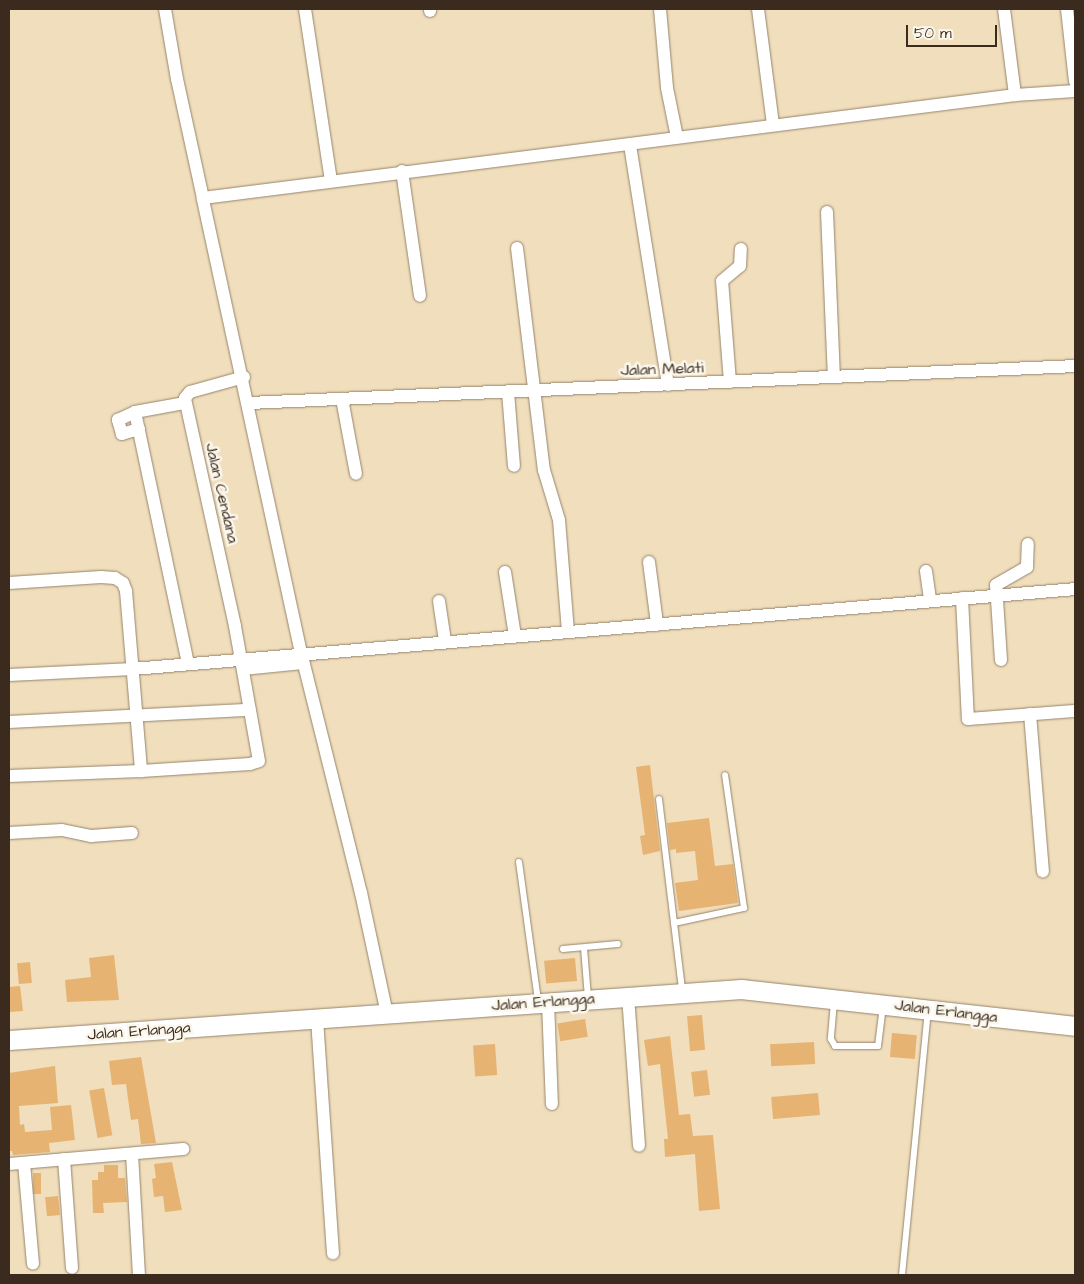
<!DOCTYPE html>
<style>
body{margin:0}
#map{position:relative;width:1084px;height:1284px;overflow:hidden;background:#f0debc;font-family:"Architects Daughter",sans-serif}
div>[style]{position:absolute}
.building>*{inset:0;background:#e6b372;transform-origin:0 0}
.roads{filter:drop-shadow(0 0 1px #96846d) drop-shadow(0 0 1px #96846d)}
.lane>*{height:6px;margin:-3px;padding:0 3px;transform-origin:3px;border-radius:3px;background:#fff}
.street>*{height:12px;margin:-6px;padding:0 6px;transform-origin:6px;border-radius:6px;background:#fff}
.primary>*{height:19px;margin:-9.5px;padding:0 9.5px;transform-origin:9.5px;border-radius:9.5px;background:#fff}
span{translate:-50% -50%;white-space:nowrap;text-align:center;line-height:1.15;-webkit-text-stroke:5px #fbf7ec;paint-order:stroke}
.street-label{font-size:16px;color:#3b2a1e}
.frame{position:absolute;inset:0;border:10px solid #3b2a1e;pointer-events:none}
.scale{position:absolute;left:906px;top:25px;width:91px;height:22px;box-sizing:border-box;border:2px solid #3b2a1e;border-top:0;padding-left:6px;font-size:15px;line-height:18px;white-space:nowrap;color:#3b2a1e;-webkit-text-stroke:4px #fbf7ec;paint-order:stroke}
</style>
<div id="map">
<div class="building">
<div style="clip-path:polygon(650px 765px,660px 851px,643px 855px,640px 836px,645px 835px,636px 767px)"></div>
<div style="clip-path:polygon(709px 818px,715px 866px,733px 864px,738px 903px,679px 911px,675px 883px,698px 880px,695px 851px,676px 853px,676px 849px,670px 850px,667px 823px)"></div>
<div style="clip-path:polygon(114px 955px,119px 1000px,67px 1002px,65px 980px,91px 977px,89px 958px)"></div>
<div style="left:575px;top:958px;width:23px;height:31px;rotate:85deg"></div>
<div style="left:30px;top:962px;width:21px;height:13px;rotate:85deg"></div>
<div style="clip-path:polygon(20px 986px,23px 1011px,10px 1012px,9px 987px)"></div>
<div style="left:702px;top:1015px;width:35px;height:15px;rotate:85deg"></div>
<div style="left:585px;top:1019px;width:18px;height:28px;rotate:81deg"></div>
<div style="left:892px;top:1033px;width:25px;height:24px;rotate:5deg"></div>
<div style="clip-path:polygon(670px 1036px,679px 1115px,690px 1114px,693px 1136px,713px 1135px,720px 1209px,699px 1211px,695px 1154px,665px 1157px,664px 1139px,668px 1139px,660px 1064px,648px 1066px,644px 1040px)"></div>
<div style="left:814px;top:1042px;width:22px;height:44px;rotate:87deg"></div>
<div style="left:495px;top:1044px;width:31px;height:22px;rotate:86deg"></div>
<div style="clip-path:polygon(141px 1057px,156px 1143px,141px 1144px,138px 1119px,131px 1120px,126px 1084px,112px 1085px,109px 1061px)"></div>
<div style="clip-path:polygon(55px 1066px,58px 1103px,19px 1106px,20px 1125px,24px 1124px,25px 1132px,52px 1130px,50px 1107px,71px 1105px,75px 1140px,49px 1143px,50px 1152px,13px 1155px,12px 1151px,9px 1151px,9px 1073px)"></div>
<div style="left:707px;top:1070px;width:25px;height:16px;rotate:83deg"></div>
<div style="left:104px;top:1088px;width:48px;height:15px;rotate:80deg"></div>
<div style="left:818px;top:1093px;width:22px;height:47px;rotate:85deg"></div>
<div style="clip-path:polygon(172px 1162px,182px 1210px,165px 1212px,163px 1196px,154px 1197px,152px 1179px,156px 1178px,154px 1164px)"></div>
<div style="clip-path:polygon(104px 1165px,118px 1165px,118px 1178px,125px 1178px,127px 1202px,103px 1203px,104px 1213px,93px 1213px,92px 1180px,98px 1180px,98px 1172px,104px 1172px)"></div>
<div style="left:33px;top:1173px;width:8px;height:21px"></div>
<div style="left:58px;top:1196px;width:19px;height:13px;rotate:84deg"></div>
</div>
<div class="roads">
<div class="lane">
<div style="left:659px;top:799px;width:192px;rotate:83.1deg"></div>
<div style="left:519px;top:862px;width:140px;rotate:82.2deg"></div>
<div style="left:674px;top:923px;width:72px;rotate:-12.1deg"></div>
<div style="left:744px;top:908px;width:134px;rotate:-98.1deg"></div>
<div style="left:584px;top:948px;width:50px;rotate:85.4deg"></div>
<div style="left:563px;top:949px;width:55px;rotate:-5.2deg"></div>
<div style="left:834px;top:1002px;width:37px;rotate:95deg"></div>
<div style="left:831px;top:1039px;width:8px;rotate:60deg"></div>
<div style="left:835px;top:1046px;width:43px"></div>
<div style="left:878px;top:1046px;width:40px;rotate:-82.9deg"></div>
<div style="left:902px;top:1275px;width:264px;rotate:-84.4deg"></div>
</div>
<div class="street">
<div style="left:165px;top:9px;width:71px;rotate:80.3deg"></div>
<div style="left:177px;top:79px;width:122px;rotate:77.7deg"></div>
<div style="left:305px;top:9px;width:173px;rotate:81.4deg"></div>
<div style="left:430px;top:9px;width:2px;rotate:90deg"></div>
<div style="left:660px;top:9px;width:79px;rotate:84.9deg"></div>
<div style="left:667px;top:88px;width:50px;rotate:78.5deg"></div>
<div style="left:758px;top:9px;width:117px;rotate:82.6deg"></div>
<div style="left:1004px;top:9px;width:87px;rotate:82.7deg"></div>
<div style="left:1067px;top:9px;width:73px;rotate:83.7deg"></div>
<div style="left:630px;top:145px;width:243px;rotate:81deg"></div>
<div style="left:402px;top:171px;width:126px;rotate:81.8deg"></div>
<div style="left:827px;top:212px;width:165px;rotate:87.6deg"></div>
<div style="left:517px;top:248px;width:224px;rotate:83.1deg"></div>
<div style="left:544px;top:470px;width:52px;rotate:73.3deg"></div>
<div style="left:559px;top:520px;width:111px;rotate:85.4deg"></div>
<div style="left:730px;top:382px;width:101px;rotate:-94.5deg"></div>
<div style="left:722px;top:281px;width:23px;rotate:-40deg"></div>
<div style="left:740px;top:266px;width:17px;rotate:-87deg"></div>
<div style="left:508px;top:392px;width:74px;rotate:85.4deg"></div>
<div style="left:342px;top:399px;width:76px;rotate:79.4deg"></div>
<div style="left:249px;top:403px;width:827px;rotate:-2.56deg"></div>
<div style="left:135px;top:412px;width:257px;rotate:78.1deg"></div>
<div style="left:139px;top:429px;width:18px;rotate:164deg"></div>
<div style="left:122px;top:434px;width:15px;rotate:-106deg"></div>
<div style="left:118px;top:420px;width:19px;rotate:-25deg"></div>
<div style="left:135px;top:412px;width:51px;rotate:-10.2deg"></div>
<div style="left:649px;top:562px;width:63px;rotate:82.6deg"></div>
<div style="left:926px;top:571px;width:30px;rotate:82deg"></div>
<div style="left:505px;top:572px;width:65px;rotate:81.1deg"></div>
<div style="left:9px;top:583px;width:92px;rotate:-3.7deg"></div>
<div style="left:101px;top:577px;width:14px;rotate:4deg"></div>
<div style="left:115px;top:578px;width:9px;rotate:32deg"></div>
<div style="left:123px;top:583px;width:9px;rotate:69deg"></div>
<div style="left:126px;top:591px;width:181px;rotate:85.2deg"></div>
<div style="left:962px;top:598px;width:121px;rotate:87.2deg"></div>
<div style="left:968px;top:719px;width:107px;rotate:-4.3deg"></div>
<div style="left:439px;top:601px;width:40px;rotate:81.5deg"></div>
<div style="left:1001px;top:660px;width:75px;rotate:-93.8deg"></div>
<div style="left:996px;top:585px;width:36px;rotate:-30deg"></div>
<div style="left:1027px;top:567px;width:23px;rotate:-88deg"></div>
<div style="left:243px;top:669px;width:60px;rotate:-5.7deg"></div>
<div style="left:9px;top:675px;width:124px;rotate:-2.8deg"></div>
<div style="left:133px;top:669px;width:945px;rotate:-4.85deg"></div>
<div style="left:1030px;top:714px;width:158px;rotate:85.3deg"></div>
<div style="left:9px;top:722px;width:241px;rotate:-2.9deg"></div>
<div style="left:9px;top:776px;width:132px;rotate:-2.2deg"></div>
<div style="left:141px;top:771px;width:109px;rotate:-3.7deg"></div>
<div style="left:250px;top:764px;width:9px;rotate:-18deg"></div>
<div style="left:259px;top:761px;width:137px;rotate:-100.1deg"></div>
<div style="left:235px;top:626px;width:233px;rotate:-102.4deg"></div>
<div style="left:185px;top:398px;width:8px;rotate:-50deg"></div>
<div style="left:190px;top:392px;width:56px;rotate:-15.5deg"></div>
<div style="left:9px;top:833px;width:53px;rotate:-3.2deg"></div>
<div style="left:62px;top:830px;width:30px;rotate:12deg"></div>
<div style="left:91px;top:836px;width:41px;rotate:-4.2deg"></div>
<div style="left:628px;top:996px;width:150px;rotate:85.8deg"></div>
<div style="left:548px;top:1002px;width:102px;rotate:87.8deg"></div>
<div style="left:387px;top:1014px;width:124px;rotate:-102.1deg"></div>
<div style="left:361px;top:893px;width:247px;rotate:-104deg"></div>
<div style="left:301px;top:653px;width:465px;rotate:-102.2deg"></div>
<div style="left:203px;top:198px;width:819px;rotate:-7.23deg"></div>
<div style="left:1015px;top:95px;width:60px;rotate:-3.8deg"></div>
<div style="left:317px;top:1019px;width:235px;rotate:86.1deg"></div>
<div style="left:132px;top:1154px;width:121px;rotate:86.7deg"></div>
<div style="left:64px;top:1159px;width:109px;rotate:85.8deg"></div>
<div style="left:24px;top:1163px;width:101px;rotate:84.9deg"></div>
<div style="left:9px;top:1164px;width:175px;rotate:-4.9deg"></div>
</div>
<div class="primary">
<div style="left:9px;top:1040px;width:734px;rotate:-3.99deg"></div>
<div style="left:741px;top:989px;width:336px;rotate:6.3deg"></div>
</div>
</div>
<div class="street-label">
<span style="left:662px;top:369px;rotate:-2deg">Jalan Melati</span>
<span style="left:222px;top:493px;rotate:77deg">Jalan Cendana</span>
<span style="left:543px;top:1002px;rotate:-4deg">Jalan Erlangga</span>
<span style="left:946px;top:1011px;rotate:7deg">Jalan Erlangga</span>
<span style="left:139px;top:1031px;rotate:-4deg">Jalan Erlangga</span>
</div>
<div class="frame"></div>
<div class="scale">50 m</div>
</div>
